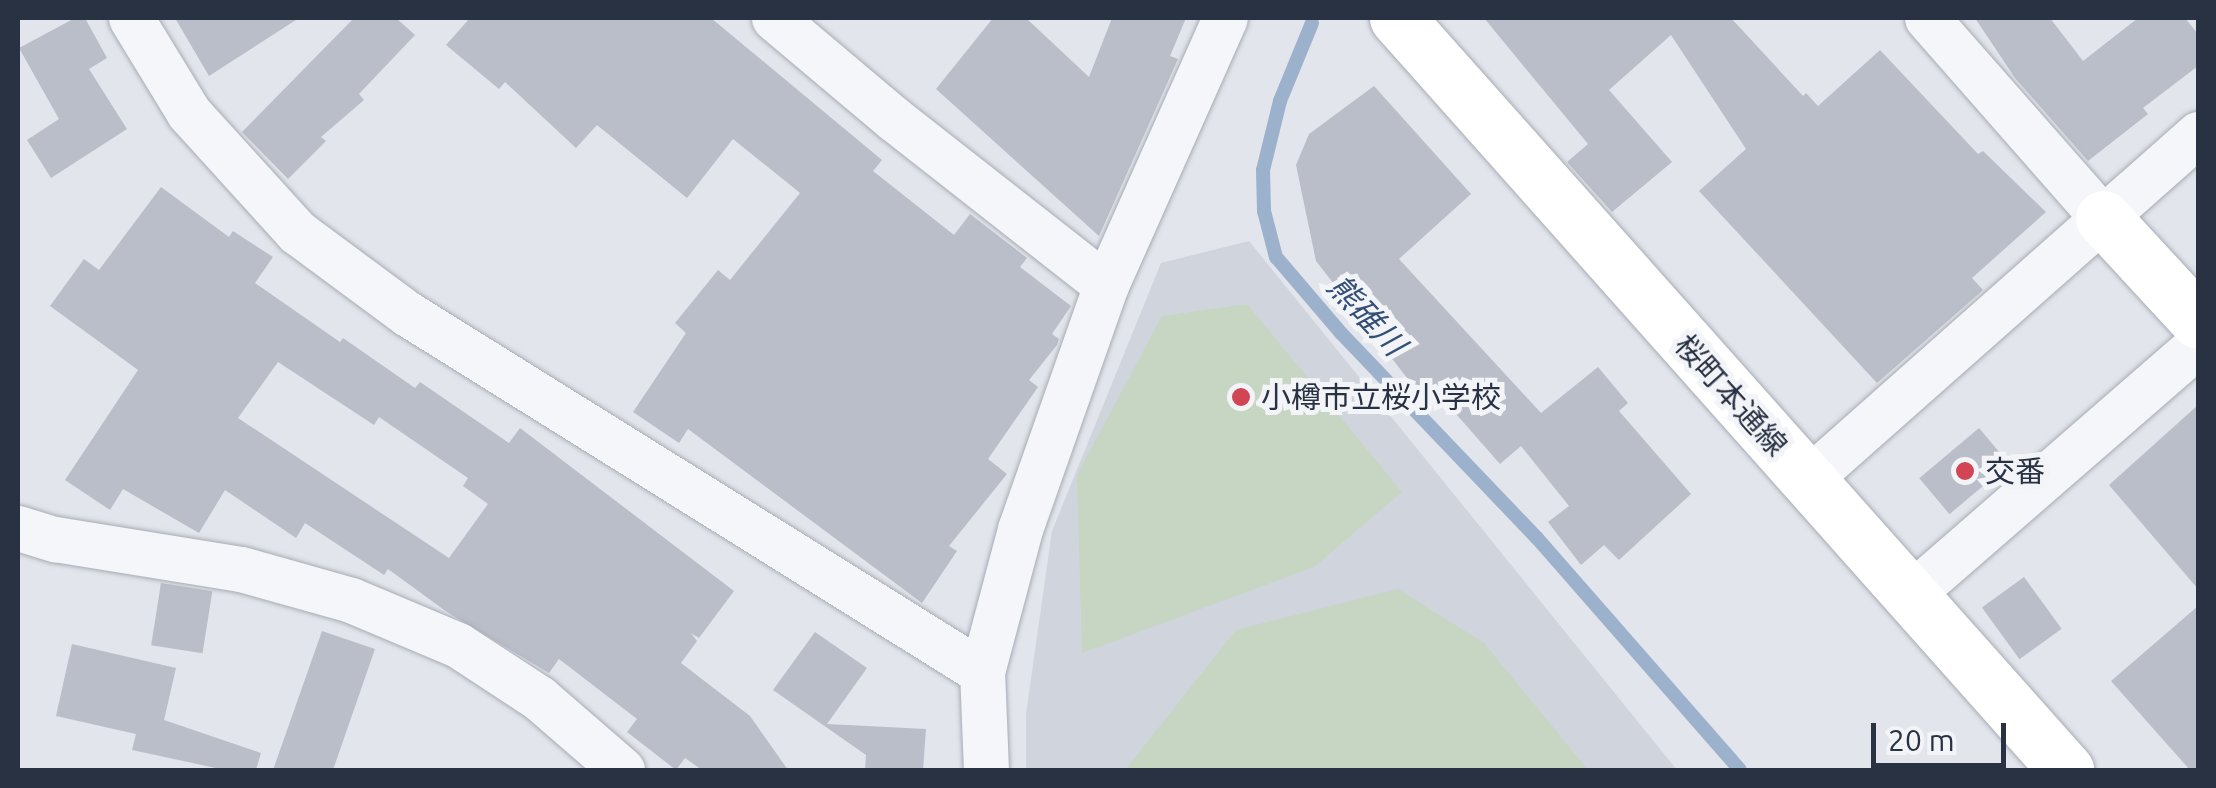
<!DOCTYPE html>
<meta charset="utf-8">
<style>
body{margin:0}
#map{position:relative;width:2216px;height:788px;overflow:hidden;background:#e2e5eb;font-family:Ubuntu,"Noto Sans JP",sans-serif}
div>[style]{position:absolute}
.built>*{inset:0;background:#d0d4dd}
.green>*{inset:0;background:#c7d5c3}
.stream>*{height:14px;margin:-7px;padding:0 7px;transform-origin:7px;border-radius:7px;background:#9cb1cb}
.building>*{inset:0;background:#b9bec8;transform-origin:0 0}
.roads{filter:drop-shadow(0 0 2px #a7acb5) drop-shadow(0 0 2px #a7acb5)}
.street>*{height:45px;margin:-22.5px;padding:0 22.5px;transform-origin:22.5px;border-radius:22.5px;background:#f5f6f9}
.secondary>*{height:55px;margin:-27.5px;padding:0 27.5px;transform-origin:27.5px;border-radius:27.5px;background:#fff}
.dots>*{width:28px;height:28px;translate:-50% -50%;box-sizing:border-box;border:5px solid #f2f4f8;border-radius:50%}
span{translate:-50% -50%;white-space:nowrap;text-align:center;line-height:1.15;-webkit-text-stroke:10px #f2f4f8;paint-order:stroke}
.street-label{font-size:30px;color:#293243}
.poi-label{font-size:30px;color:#293243}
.left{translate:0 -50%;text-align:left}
.water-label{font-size:32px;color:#334f78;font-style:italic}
.frame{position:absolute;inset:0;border:20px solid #293243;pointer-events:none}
.scale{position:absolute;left:1871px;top:723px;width:135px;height:45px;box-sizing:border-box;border:5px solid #293243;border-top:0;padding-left:12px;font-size:30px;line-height:35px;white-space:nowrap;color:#293243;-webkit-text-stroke:8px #f2f4f8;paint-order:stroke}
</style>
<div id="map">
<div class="built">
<div style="clip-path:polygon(1249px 241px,1677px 770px,1026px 770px,1026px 714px,1052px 531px,1161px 263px)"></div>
</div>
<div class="green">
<div style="clip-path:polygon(1247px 304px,1402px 492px,1314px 567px,1082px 653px,1077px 475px,1162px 316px)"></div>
<div style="clip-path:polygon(1398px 589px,1484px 643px,1588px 770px,1125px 770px,1236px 630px)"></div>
</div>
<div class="stream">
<div style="left:1312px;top:23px;width:84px;rotate:112.3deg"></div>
<div style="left:1280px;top:101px;width:71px;rotate:103.8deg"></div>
<div style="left:1263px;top:170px;width:41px;rotate:88.6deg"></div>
<div style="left:1264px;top:211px;width:48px;rotate:75.4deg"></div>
<div style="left:1276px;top:257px;width:100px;rotate:49.5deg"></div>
<div style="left:1341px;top:333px;width:284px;rotate:46.3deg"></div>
<div style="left:1537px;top:538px;width:308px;rotate:48.8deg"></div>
</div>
<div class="building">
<div style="clip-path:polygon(75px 18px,85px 18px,107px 58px,89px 69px,127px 129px,51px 178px,27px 140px,59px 119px,19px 48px)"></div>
<div style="clip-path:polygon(175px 18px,299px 18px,209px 76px)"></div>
<div style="clip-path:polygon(354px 18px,396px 18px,415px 35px,359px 94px,364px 100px,321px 137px,326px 141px,288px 179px,242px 132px)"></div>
<div style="clip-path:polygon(470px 18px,711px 18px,882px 160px,873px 171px,954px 235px,970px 214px,1027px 258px,1020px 267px,1071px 306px,1052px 334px,1059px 339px,1057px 345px,1029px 380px,1038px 387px,988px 459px,1007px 474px,949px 546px,957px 551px,922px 603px,688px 429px,679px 443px,633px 412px,686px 333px,675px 323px,718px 270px,730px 280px,800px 193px,733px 139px,687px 198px,597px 125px,576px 148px,505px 82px,499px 89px,446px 45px)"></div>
<div style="clip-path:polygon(993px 18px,1026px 18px,1089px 77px,1112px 18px,1186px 18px,1170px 56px,1178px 59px,1099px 236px,936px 89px)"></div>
<div style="clip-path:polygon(1484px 18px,1731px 18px,1803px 96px,1806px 93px,1818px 106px,1880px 50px,1978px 154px,1983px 151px,2046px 212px,1972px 278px,1983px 290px,1877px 383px,1699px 191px,1746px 149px,1671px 35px,1609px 90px,1672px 162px,1612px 212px,1567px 162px,1588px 144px)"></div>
<div style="clip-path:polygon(1975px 18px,2050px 18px,2083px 61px,2138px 18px,2185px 18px,2198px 34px,2198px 66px,2143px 108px,2148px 114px,2088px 161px,2015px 78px)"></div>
<div style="clip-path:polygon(1374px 86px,1471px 194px,1399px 259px,1541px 413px,1598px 367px,1628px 403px,1619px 411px,1691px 494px,1619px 560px,1604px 545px,1581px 565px,1548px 522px,1569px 506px,1521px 446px,1500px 464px,1428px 382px,1418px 392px,1316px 261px,1296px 165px,1309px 134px)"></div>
<div style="clip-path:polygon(evenodd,161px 187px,229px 237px,233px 231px,273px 257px,255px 283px,340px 342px,343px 338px,415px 388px,420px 382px,509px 443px,520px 428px,734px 591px,699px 638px,691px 633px,697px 641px,681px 663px,750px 716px,788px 770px,702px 770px,685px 758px,676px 770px,627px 732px,637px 719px,559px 659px,549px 673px,447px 612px,388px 569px,384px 575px,305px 523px,296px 538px,225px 490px,199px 533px,123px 489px,110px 510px,65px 480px,138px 370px,50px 306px,84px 259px,99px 270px,161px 187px,278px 362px,374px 425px,379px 417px,468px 478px,463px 486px,488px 504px,449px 558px,238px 418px,278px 362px)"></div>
<div style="clip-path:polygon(2198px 405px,2198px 589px,2109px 485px)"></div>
<div style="left:1979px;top:428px;width:47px;height:78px;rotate:50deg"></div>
<div style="left:2024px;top:577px;width:64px;height:52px;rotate:54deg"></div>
<div style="left:161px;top:583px;width:52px;height:63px;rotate:9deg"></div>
<div style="clip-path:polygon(2198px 606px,2198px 770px,2190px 770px,2111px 681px)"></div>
<div style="clip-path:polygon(322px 631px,375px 649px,333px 770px,273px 770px)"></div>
<div style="clip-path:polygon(815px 632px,867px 668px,827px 724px,926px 729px,923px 770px,865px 770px,866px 755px,773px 690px)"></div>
<div style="clip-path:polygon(72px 644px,176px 668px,164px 720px,261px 753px,256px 770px,225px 770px,132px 750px,136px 734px,56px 716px)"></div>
</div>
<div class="roads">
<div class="street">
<div style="left:131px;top:18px;width:111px;rotate:58.6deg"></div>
<div style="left:189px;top:113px;width:161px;rotate:47.8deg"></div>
<div style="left:297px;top:232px;width:138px;rotate:36.5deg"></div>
<div style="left:408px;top:314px;width:676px;rotate:31.95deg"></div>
<div style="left:774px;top:18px;width:157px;rotate:40.1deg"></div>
<div style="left:894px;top:119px;width:269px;rotate:38.1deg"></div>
<div style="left:1927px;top:18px;width:266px;rotate:48.7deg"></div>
<div style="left:1807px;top:480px;width:522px;rotate:-41.51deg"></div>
<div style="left:18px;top:528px;width:39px;rotate:17deg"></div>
<div style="left:55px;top:539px;width:188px;rotate:9.2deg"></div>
<div style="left:241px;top:569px;width:114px;rotate:15.7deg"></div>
<div style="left:351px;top:600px;width:116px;rotate:22.8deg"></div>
<div style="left:458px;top:645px;width:97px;rotate:33.2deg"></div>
<div style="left:539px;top:698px;width:110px;rotate:40.9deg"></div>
<div style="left:1910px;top:595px;width:381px;rotate:-41deg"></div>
<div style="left:986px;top:770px;width:98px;rotate:-92.3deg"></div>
<div style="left:982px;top:672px;width:148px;rotate:-75.1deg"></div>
<div style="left:1020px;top:529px;width:259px;rotate:-70.6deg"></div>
<div style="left:1106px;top:285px;width:292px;rotate:-66deg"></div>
</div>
<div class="secondary">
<div style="left:1397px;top:18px;width:1007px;rotate:48.34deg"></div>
<div style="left:2103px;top:218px;width:140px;rotate:47.3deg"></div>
</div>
</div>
<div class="dots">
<div style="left:1241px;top:397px;background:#d14555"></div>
<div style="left:1965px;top:471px;background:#d14555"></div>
</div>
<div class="street-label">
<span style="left:1731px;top:395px;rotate:48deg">桜町本通線</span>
</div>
<div class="poi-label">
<span class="left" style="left:1261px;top:397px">小樽市立桜小学校</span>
<span class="left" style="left:1985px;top:471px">交番</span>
</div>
<div class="water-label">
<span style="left:1367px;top:315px;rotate:47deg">熊碓川</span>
</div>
<div class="frame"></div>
<div class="scale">20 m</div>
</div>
